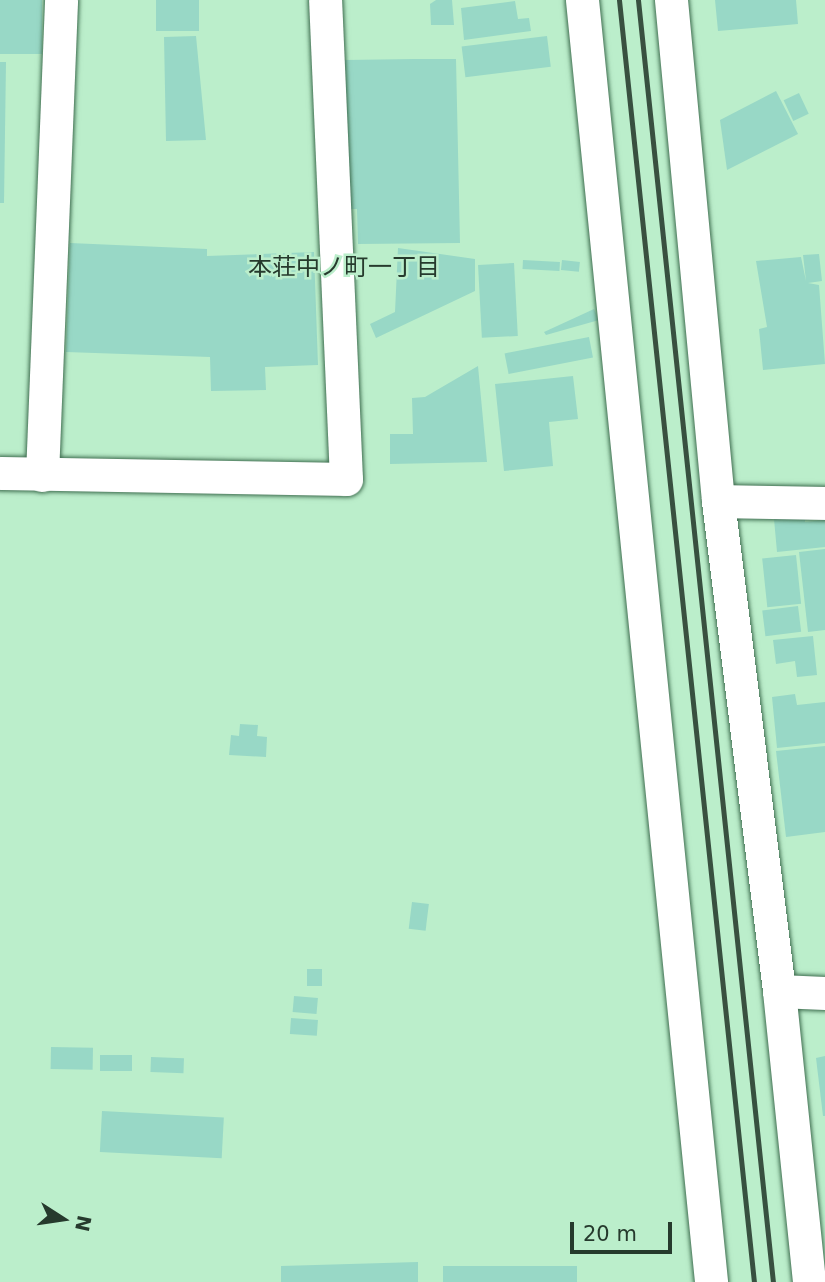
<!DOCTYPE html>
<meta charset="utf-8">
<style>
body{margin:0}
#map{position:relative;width:825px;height:1282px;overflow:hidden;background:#bbeecb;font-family:"DejaVu Sans","Noto Sans JP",sans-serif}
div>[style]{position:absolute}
.building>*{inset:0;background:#98d8c6;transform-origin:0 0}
.roads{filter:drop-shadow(0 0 2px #406f51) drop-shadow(0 0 2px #406f51)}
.street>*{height:33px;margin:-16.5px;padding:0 16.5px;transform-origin:16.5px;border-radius:16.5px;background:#fff}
.rail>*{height:5px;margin:-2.5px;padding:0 2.5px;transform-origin:2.5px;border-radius:2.5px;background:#385040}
span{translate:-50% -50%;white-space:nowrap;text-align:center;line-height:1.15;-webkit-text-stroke:5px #bbeecb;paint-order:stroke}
.neighbourhood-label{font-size:24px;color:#263a2d}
.north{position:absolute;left:28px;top:1184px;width:70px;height:70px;-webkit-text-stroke:5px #bbeecb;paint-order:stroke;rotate:102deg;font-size:19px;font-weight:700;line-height:28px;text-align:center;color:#263a2d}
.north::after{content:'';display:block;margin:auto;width:24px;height:32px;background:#263a2d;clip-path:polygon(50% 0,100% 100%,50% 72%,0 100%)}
.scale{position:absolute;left:570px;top:1222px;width:102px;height:32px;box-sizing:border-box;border:4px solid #263a2d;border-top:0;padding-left:9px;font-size:21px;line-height:24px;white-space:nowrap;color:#263a2d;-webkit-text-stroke:5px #bbeecb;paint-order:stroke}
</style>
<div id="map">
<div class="building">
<div style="left:0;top:0;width:42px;height:54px"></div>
<div style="left:156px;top:0;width:43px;height:31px"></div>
<div style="clip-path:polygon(436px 0,452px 0,454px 25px,431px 25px,430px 4px)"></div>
<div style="clip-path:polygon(715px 0,796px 0,798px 24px,718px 31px)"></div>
<div style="clip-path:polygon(515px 1px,518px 19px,529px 18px,531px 31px,464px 40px,461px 8px)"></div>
<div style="clip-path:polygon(196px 36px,206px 140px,166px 141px,164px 37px)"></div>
<div style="left:547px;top:36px;width:31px;height:86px;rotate:83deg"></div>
<div style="clip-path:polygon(414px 59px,456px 59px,460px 243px,358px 244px,357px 209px,348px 209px,345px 60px)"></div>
<div style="clip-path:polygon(0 62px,6px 62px,4px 203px,0 203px)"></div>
<div style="clip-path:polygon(776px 91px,798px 134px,727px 170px,720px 120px)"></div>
<div style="left:799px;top:93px;width:23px;height:17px;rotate:65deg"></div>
<div style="clip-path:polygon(70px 243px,207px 249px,207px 256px,314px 252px,318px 365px,265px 367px,266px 390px,211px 391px,210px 357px,66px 352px)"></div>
<div style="clip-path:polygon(398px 248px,475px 259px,475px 291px,376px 338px,370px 324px,395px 312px)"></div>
<div style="clip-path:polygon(819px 254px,822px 281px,808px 283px,819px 285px,825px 364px,763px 370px,759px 329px,767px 327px,756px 261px,801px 257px,806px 281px,803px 255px)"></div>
<div style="left:523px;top:260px;width:37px;height:9px;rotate:3deg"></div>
<div style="left:562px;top:260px;width:18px;height:10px;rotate:6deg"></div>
<div style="left:514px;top:263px;width:73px;height:36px;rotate:87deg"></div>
<div style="clip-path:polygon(594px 309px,599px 320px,546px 335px,544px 332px)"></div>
<div style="left:589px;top:337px;width:21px;height:86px;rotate:79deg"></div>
<div style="clip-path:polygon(478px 366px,487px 462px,390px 464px,390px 434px,413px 434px,412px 398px,425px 397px)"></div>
<div style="clip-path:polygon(573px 376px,578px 419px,549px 422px,553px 466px,504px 471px,495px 384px)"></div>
<div style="clip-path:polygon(805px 516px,805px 522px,825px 520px,825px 547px,777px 552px,774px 519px)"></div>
<div style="clip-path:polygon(825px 549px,825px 630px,808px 632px,799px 552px)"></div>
<div style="left:796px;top:555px;width:49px;height:34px;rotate:84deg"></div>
<div style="left:798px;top:606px;width:26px;height:36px;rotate:83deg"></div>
<div style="clip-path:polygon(813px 636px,817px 675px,797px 677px,795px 661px,776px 664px,773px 640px)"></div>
<div style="clip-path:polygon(795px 694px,797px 705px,825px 702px,825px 743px,777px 748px,772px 697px)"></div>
<div style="clip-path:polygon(240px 724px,258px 725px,257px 736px,267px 737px,266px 757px,229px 755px,231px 735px,239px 736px)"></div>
<div style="clip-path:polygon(825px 746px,825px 832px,786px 837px,776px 751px)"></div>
<div style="left:412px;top:902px;width:17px;height:27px;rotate:7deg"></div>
<div style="left:322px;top:969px;width:17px;height:15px;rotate:90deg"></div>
<div style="left:294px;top:996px;width:24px;height:16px;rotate:5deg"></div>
<div style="left:291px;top:1018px;width:27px;height:16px;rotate:4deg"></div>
<div style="left:51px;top:1047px;width:42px;height:22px;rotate:1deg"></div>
<div style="left:100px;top:1055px;width:32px;height:16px"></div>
<div style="clip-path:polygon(825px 1056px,825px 1116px,823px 1116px,816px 1058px)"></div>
<div style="left:151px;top:1057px;width:33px;height:15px;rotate:2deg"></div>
<div style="left:102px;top:1111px;width:122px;height:41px;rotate:3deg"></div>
<div style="clip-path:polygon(418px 1262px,418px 1282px,281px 1282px,281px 1266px)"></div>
<div style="left:577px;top:1266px;width:16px;height:134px;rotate:90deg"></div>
</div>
<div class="roads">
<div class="street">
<div style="left:582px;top:0;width:1288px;rotate:84.25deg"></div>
<div style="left:671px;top:0;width:503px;rotate:84.64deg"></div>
<div style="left:718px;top:501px;width:494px;rotate:82.9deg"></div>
<div style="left:779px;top:991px;width:46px;rotate:2.5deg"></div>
<div style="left:0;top:473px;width:346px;rotate:1deg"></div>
<div style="left:346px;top:479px;width:479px;rotate:-92.5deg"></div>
<div style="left:42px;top:475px;width:475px;rotate:-87.7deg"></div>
<div style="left:718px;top:501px;width:107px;rotate:1.1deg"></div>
<div style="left:779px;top:991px;width:293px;rotate:84.1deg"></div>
</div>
</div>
<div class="rail">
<div style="left:619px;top:0;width:1289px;rotate:83.99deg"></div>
<div style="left:638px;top:0;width:1289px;rotate:83.99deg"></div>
</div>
<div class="neighbourhood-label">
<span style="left:344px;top:268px">本荘中ノ町一丁目</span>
</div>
<div class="north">N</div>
<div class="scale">20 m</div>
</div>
